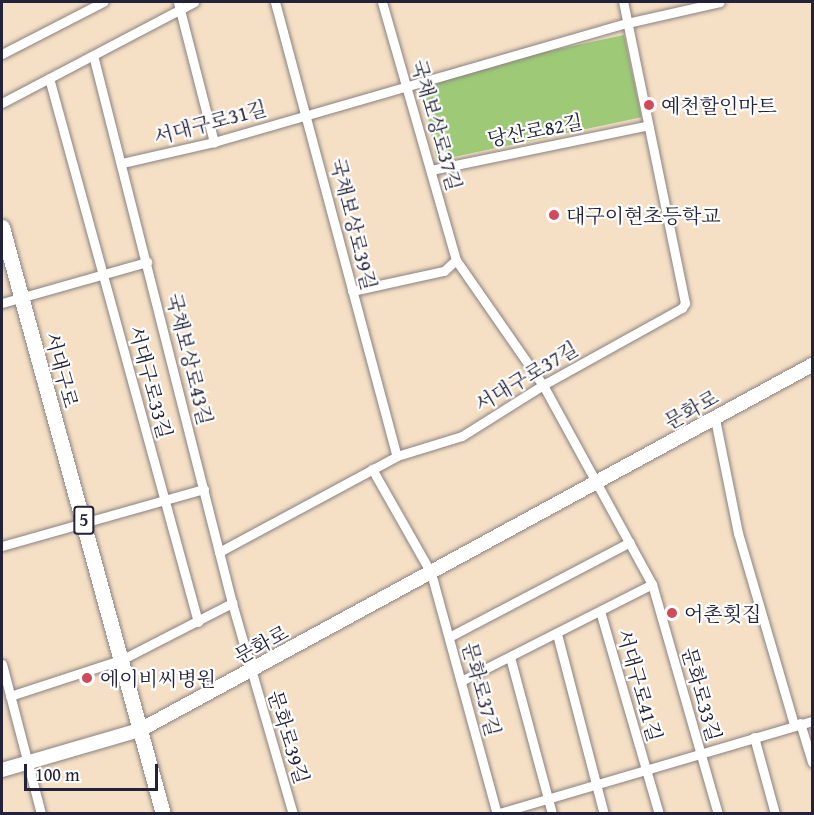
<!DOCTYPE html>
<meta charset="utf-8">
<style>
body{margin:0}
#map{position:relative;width:814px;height:815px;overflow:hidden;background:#f5e0c5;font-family:"Gentium Book Plus","Noto Serif KR",serif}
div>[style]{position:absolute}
.green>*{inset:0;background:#9eca77;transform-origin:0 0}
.roads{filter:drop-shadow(0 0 2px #8c8180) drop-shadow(0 0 2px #8c8180)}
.street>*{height:9px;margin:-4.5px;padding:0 4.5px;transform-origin:4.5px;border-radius:4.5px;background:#fff}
.secondary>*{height:14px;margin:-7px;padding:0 7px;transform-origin:7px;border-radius:7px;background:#fff}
.primary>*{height:15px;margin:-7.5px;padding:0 7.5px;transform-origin:7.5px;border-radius:7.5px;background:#fff}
.dots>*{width:16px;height:16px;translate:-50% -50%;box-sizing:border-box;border:3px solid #fff;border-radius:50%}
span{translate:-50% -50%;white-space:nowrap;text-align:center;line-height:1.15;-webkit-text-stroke:4.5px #fff;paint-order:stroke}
.shield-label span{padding:2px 4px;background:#fff;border:2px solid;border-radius:4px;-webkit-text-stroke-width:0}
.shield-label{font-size:18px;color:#22223b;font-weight:700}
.poi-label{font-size:20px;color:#22223b}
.left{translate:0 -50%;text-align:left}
.street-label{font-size:20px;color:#22223b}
.frame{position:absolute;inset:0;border:3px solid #22223b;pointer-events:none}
.scale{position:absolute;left:24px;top:764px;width:134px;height:27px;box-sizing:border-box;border:3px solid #22223b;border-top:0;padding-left:8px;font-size:18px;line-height:21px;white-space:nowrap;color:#22223b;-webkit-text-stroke:4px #fff;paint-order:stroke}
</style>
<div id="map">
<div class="green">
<div style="left:624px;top:35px;width:84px;height:209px;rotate:78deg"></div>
</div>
<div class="roads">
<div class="street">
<div style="left:178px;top:2px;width:145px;rotate:75.6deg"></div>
<div style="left:275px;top:2px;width:470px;rotate:75deg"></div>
<div style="left:382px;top:2px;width:268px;rotate:74deg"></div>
<div style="left:456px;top:260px;width:152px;rotate:55.2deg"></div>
<div style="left:543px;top:385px;width:227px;rotate:61.3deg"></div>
<div style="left:652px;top:584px;width:239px;rotate:74deg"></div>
<div style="left:2px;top:54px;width:114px;rotate:-27.2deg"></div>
<div style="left:93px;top:55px;width:565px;rotate:75.77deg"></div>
<div style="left:232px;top:603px;width:220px;rotate:73.9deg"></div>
<div style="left:49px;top:78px;width:564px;rotate:74.68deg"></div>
<div style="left:2px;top:103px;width:217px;rotate:-27.7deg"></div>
<div style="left:122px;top:163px;width:94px;rotate:-12.9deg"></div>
<div style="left:214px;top:142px;width:430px;rotate:-16.1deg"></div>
<div style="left:627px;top:23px;width:95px;rotate:-12.7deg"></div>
<div style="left:431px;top:170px;width:219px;rotate:-11.6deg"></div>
<div style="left:352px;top:291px;width:94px;rotate:-12.3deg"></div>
<div style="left:444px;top:271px;width:16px;rotate:-43deg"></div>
<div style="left:2px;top:303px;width:151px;rotate:-15.8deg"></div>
<div style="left:715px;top:419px;width:116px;rotate:78.6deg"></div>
<div style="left:738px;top:533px;width:200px;rotate:73.7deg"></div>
<div style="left:372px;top:469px;width:120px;rotate:60.4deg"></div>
<div style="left:431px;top:573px;width:250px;rotate:74.7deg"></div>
<div style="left:2px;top:546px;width:210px;rotate:-15.8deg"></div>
<div style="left:219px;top:552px;width:202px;rotate:-28.3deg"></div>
<div style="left:397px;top:456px;width:68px;rotate:-17.1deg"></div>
<div style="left:462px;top:436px;width:96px;rotate:-32.2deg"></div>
<div style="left:543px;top:385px;width:159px;rotate:-29deg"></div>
<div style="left:682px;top:308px;width:6px;rotate:-59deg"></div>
<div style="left:685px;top:303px;width:307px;rotate:-101.6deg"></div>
<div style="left:600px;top:611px;width:211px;rotate:73.8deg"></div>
<div style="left:557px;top:634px;width:186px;rotate:75.4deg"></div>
<div style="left:449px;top:637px;width:204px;rotate:-27.7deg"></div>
<div style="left:510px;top:657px;width:163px;rotate:75deg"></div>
<div style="left:2px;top:664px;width:155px;rotate:75.4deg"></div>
<div style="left:461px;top:681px;width:214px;rotate:-26.9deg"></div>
<div style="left:10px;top:696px;width:119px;rotate:-18.1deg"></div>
<div style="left:123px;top:659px;width:123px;rotate:-27.2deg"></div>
<div style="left:800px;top:723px;width:41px;rotate:72.9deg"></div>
<div style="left:754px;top:737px;width:80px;rotate:74.7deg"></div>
<div style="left:496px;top:814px;width:329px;rotate:-16.4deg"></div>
</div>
<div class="secondary">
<div style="left:2px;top:770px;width:144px;rotate:-16.2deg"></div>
<div style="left:140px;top:730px;width:765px;rotate:-28.51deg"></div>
</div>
<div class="primary">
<div style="left:2px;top:227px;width:609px;rotate:74.66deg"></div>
</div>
</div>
<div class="dots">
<div style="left:649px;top:105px;background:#d1495b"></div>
<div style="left:554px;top:215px;background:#d1495b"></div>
<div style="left:672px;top:613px;background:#d1495b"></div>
<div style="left:87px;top:678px;background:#d1495b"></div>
</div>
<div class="shield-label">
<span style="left:84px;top:520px">5</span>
</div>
<div class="poi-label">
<span class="left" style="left:661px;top:105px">예천할인마트</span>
<span class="left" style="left:566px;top:215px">대구이현초등학교</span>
<span class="left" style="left:684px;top:613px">어촌횟집</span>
<span class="left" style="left:100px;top:678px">에이비씨병원</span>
</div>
<div class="street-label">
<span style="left:210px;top:122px;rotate:-15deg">서대구로31길</span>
<span style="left:437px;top:125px;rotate:74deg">국채보상로37길</span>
<span style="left:535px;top:130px;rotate:-11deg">당산로82길</span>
<span style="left:354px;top:224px;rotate:76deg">국채보상로39길</span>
<span style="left:190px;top:359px;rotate:76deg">국채보상로43길</span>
<span style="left:62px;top:370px;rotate:75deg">서대구로</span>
<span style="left:526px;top:376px;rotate:-31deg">서대구로37길</span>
<span style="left:151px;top:382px;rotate:75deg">서대구로33길</span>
<span style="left:691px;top:409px;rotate:-29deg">문화로</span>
<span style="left:261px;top:644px;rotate:-28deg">문화로</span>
<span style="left:640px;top:685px;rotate:74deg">서대구로41길</span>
<span style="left:482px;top:689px;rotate:75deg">문화로37길</span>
<span style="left:702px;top:694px;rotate:74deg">문화로33길</span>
<span style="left:289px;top:737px;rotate:73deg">문화로39길</span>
</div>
<div class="frame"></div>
<div class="scale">100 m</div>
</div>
